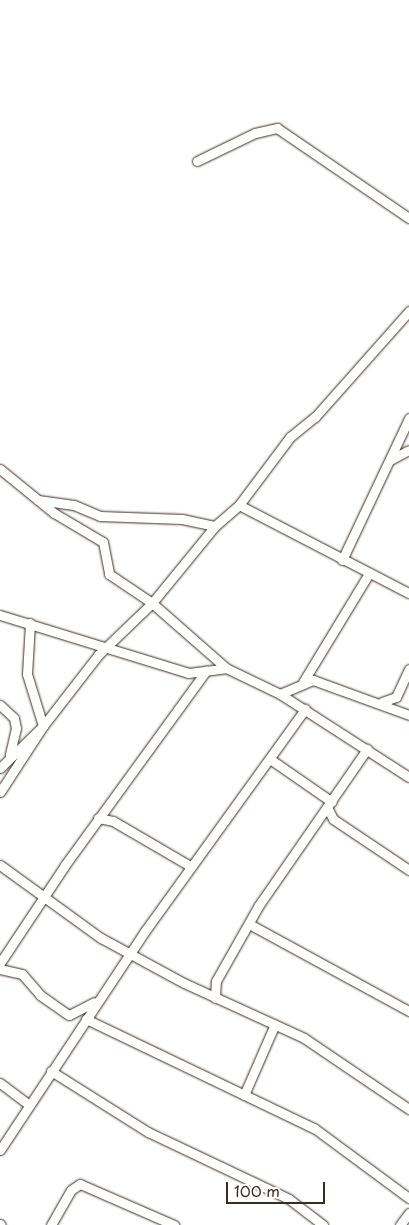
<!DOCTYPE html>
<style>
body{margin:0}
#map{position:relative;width:409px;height:1225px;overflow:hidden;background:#fff;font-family:"Playpen Sans",sans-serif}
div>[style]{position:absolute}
.roads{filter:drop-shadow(0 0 1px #3b2a1e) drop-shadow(0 0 1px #3b2a1e)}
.minor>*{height:9px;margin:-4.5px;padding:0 4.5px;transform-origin:4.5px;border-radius:4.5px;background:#fff}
span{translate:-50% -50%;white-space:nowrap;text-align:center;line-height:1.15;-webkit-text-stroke:5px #fff;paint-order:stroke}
.scale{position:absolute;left:226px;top:1182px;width:99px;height:22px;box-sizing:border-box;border:2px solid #3b2a1e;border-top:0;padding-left:6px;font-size:15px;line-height:18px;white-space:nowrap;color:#3b2a1e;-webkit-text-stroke:4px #fff;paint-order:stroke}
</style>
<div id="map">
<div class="roads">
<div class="minor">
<div style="left:197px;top:161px;width:64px;rotate:-25.8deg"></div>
<div style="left:255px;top:133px;width:23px;rotate:-13deg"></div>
<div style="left:277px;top:128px;width:160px;rotate:34.3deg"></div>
<div style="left:390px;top:460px;width:21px;rotate:-28deg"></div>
<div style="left:0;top:469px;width:70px;rotate:39.2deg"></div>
<div style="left:54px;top:513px;width:57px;rotate:30.6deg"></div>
<div style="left:103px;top:542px;width:33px;rotate:79deg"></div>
<div style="left:109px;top:574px;width:52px;rotate:34deg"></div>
<div style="left:152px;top:603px;width:98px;rotate:41.3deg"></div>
<div style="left:38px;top:500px;width:36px;rotate:8deg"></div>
<div style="left:74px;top:505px;width:28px;rotate:23deg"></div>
<div style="left:100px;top:516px;width:82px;rotate:2.1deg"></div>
<div style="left:182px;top:519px;width:34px;rotate:12deg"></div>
<div style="left:239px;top:505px;width:191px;rotate:27.4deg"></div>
<div style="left:342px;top:560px;width:157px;rotate:-64.7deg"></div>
<div style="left:0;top:615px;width:197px;rotate:17.1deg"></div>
<div style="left:188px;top:673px;width:38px;rotate:-7deg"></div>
<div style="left:226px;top:668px;width:60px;rotate:25.7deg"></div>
<div style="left:280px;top:694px;width:153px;rotate:32.8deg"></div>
<div style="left:303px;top:682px;width:125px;rotate:-58.7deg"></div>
<div style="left:280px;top:694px;width:36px;rotate:-23deg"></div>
<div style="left:313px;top:680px;width:102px;rotate:20deg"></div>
<div style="left:382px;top:702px;width:15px;rotate:-20deg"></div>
<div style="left:396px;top:697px;width:31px;rotate:-65deg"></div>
<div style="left:0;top:705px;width:19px;rotate:43deg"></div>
<div style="left:14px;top:718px;width:10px;rotate:79deg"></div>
<div style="left:16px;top:728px;width:28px;rotate:103deg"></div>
<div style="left:270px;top:759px;width:75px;rotate:34.7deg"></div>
<div style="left:0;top:768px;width:60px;rotate:-44.3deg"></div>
<div style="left:43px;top:726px;width:90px;rotate:-52.2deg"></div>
<div style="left:98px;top:655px;width:75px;rotate:-43.9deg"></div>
<div style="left:152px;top:603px;width:99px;rotate:-50.7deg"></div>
<div style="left:215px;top:526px;width:32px;rotate:-41deg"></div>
<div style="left:239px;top:505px;width:85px;rotate:-53.1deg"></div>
<div style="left:290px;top:437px;width:32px;rotate:-39deg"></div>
<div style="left:315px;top:417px;width:142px;rotate:-48.4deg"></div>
<div style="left:0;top:792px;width:79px;rotate:-56.9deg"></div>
<div style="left:43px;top:726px;width:54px;rotate:-107.1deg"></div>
<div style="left:27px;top:674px;width:51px;rotate:-86.6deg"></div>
<div style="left:328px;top:809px;width:11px;rotate:63deg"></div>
<div style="left:333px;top:819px;width:92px;rotate:33.9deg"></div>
<div style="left:98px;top:818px;width:15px;rotate:11deg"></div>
<div style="left:113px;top:821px;width:89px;rotate:30.3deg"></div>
<div style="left:0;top:865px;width:125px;rotate:35.9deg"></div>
<div style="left:101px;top:938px;width:94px;rotate:28.5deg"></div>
<div style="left:184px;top:983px;width:132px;rotate:24.6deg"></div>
<div style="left:304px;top:1038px;width:127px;rotate:34.1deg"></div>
<div style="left:251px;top:925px;width:180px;rotate:28.6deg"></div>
<div style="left:0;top:963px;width:118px;rotate:-56.4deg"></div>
<div style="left:65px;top:865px;width:240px;rotate:-54deg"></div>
<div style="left:0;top:969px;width:23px;rotate:13deg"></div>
<div style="left:22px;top:974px;width:28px;rotate:49deg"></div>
<div style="left:40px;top:995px;width:35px;rotate:35deg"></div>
<div style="left:69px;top:1015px;width:28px;rotate:-27deg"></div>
<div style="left:215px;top:998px;width:17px;rotate:-87deg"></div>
<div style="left:216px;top:981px;width:87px;rotate:-60.5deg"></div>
<div style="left:259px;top:905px;width:190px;rotate:-55.3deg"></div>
<div style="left:86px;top:1019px;width:253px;rotate:25.6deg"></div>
<div style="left:314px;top:1128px;width:118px;rotate:36.4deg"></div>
<div style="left:51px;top:1071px;width:115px;rotate:32.2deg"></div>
<div style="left:148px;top:1132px;width:156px;rotate:25.4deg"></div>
<div style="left:289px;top:1199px;width:43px;rotate:37.4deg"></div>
<div style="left:0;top:1083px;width:36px;rotate:37deg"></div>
<div style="left:244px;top:1095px;width:77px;rotate:-66.4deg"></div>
<div style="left:0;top:1150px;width:263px;rotate:-56.5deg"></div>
<div style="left:145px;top:931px;width:274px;rotate:-54.2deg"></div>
<div style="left:0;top:1224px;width:1px;rotate:45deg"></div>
<div style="left:51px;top:1225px;width:40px;rotate:-60.3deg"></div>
<div style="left:71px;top:1190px;width:11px;rotate:-34deg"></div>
<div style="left:80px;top:1184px;width:103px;rotate:23.6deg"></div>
<div style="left:400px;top:1225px;width:15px;rotate:-53deg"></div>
</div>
</div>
<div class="scale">100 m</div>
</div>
